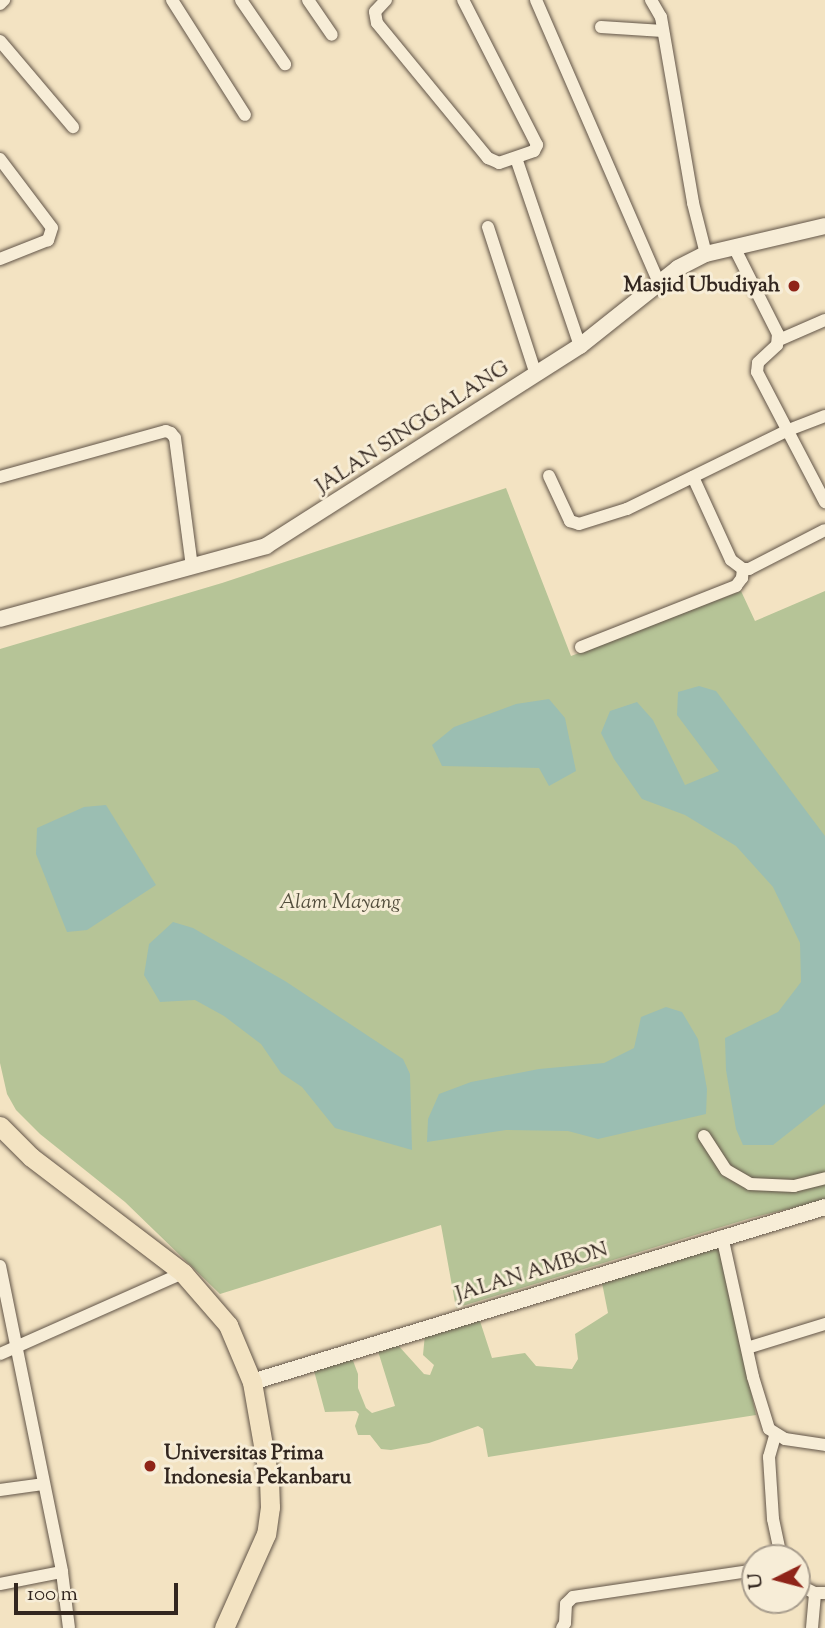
<!DOCTYPE html>
<style>
body{margin:0}
#map{position:relative;width:825px;height:1628px;overflow:hidden;background:#f3e3c2;font-family:"Sorts Mill Goudy",serif}
div>[style]{position:absolute}
.green>*{inset:0;background:#b6c497}
.water>*{inset:0;background:#9bbeb2}
.roads{filter:drop-shadow(0 0 2px #625548) drop-shadow(0 0 2px #625548)}
.street>*{height:12px;margin:-6px;padding:0 6px;transform-origin:6px;border-radius:6px;background:#f7edd7}
.secondary>*{height:16px;margin:-8px;padding:0 8px;transform-origin:8px;border-radius:8px;background:#f7edd7}
.primary>*{height:19px;margin:-9.5px;padding:0 9.5px;transform-origin:9.5px;border-radius:9.5px;background:#f3e3c2}
.dots>*{width:19px;height:19px;translate:-50% -50%;box-sizing:border-box;border:4px solid #f7edd7;border-radius:50%}
span{translate:-50% -50%;white-space:nowrap;text-align:center;line-height:1.15;-webkit-text-stroke:6px #f7edd7;paint-order:stroke}
.poi-label{font-size:21px;color:#32261f;font-weight:700}
.right{translate:-100% -50%;text-align:right}
.left{translate:0 -50%;text-align:left}
.street-label{font-size:21px;color:#32261f}
.park-label{font-size:21px;color:#534e3d;font-style:italic}
.north{position:absolute;left:741px;top:1544px;width:70px;height:70px;box-sizing:border-box;background:#f7edd7;border:2px solid #a89d8d;border-radius:50%;rotate:264deg;font-size:19px;font-weight:700;line-height:28px;text-align:center;color:#32261f}
.north::after{content:'';display:block;margin:auto;width:24px;height:32px;background:#8f2418;clip-path:polygon(50% 0,100% 100%,50% 72%,0 100%)}
.scale{position:absolute;left:14px;top:1583px;width:164px;height:32px;box-sizing:border-box;border:4px solid #32261f;border-top:0;padding-left:9px;font-size:21px;line-height:24px;white-space:nowrap;color:#32261f;-webkit-text-stroke:5px #f7edd7;paint-order:stroke}
</style>
<div id="map">
<div class="green">
<div style="clip-path:polygon(506px 488px,571px 656px,741px 591px,755px 621px,825px 591px,825px 1200px,751px 1218px,456px 1308px,441px 1225px,220px 1294px,125px 1202px,40px 1134px,16px 1110px,7px 1094px,0 1063px,0 649px,222px 583px)"></div>
<div style="clip-path:polygon(719px 1242px,756px 1415px,488px 1457px,483px 1429px,478px 1426px,429px 1443px,391px 1450px,381px 1449px,370px 1435px,358px 1435px,355px 1426px,359px 1414px,356px 1411px,325px 1412px,313px 1367px,352px 1358px,358px 1374px,358px 1388px,366px 1408px,372px 1413px,395px 1406px,377px 1348px,396px 1343px,424px 1374px,430px 1375px,434px 1365px,423px 1355px,425px 1334px,479px 1318px,492px 1358px,525px 1353px,536px 1366px,572px 1369px,578px 1359px,575px 1334px,608px 1313px,601px 1278px)"></div>
</div>
<div class="water">
<div style="clip-path:polygon(699px 686px,716px 691px,825px 836px,825px 1104px,773px 1145px,743px 1145px,736px 1129px,726px 1070px,725px 1038px,778px 1012px,801px 982px,800px 943px,773px 887px,736px 846px,685px 815px,642px 799px,614px 759px,601px 733px,610px 711px,637px 702px,653px 720px,685px 785px,719px 771px,677px 715px,678px 692px)"></div>
<div style="clip-path:polygon(549px 699px,565px 718px,576px 771px,549px 786px,539px 768px,442px 766px,432px 745px,454px 727px,516px 704px)"></div>
<div style="clip-path:polygon(106px 805px,156px 885px,87px 930px,67px 932px,36px 854px,37px 828px,84px 807px)"></div>
<div style="clip-path:polygon(173px 922px,193px 928px,285px 981px,403px 1059px,410px 1074px,412px 1150px,335px 1128px,302px 1087px,281px 1073px,261px 1044px,224px 1016px,195px 1000px,160px 1002px,144px 975px,149px 944px)"></div>
<div style="clip-path:polygon(666px 1007px,682px 1012px,698px 1039px,707px 1089px,706px 1114px,598px 1139px,568px 1131px,506px 1130px,427px 1142px,428px 1119px,439px 1094px,471px 1082px,539px 1069px,604px 1063px,634px 1048px,641px 1017px)"></div>
</div>
<div class="roads">
<div class="street">
<div style="left:172px;top:0;width:136px;rotate:57.6deg"></div>
<div style="left:241px;top:0;width:78px;rotate:55.5deg"></div>
<div style="left:308px;top:0;width:42px;rotate:55.6deg"></div>
<div style="left:386px;top:0;width:16px;rotate:133deg"></div>
<div style="left:375px;top:12px;width:11px;rotate:80deg"></div>
<div style="left:377px;top:23px;width:175px;rotate:50.6deg"></div>
<div style="left:488px;top:158px;width:12px;rotate:24deg"></div>
<div style="left:499px;top:163px;width:37px;rotate:-19deg"></div>
<div style="left:534px;top:151px;width:7px;rotate:-63deg"></div>
<div style="left:537px;top:145px;width:163px;rotate:-117deg"></div>
<div style="left:536px;top:0;width:309px;rotate:66.5deg"></div>
<div style="left:651px;top:0;width:20px;rotate:60deg"></div>
<div style="left:661px;top:17px;width:189px;rotate:80.2deg"></div>
<div style="left:693px;top:203px;width:53px;rotate:75.7deg"></div>
<div style="left:0;top:4px;width:6px;rotate:-45deg"></div>
<div style="left:601px;top:27px;width:62px;rotate:3.7deg"></div>
<div style="left:0;top:41px;width:113px;rotate:49.7deg"></div>
<div style="left:516px;top:158px;width:199px;rotate:71.2deg"></div>
<div style="left:0;top:159px;width:86px;rotate:53deg"></div>
<div style="left:52px;top:228px;width:13px;rotate:108deg"></div>
<div style="left:48px;top:240px;width:52px;rotate:158.4deg"></div>
<div style="left:488px;top:227px;width:156px;rotate:72deg"></div>
<div style="left:734px;top:247px;width:97px;rotate:63.2deg"></div>
<div style="left:778px;top:334px;width:11px;rotate:95deg"></div>
<div style="left:777px;top:345px;width:26px;rotate:137deg"></div>
<div style="left:758px;top:363px;width:9px;rotate:96deg"></div>
<div style="left:757px;top:372px;width:147px;rotate:62.4deg"></div>
<div style="left:779px;top:340px;width:50px;rotate:-23.5deg"></div>
<div style="left:549px;top:476px;width:50px;rotate:65deg"></div>
<div style="left:570px;top:521px;width:9px;rotate:18deg"></div>
<div style="left:579px;top:524px;width:50px;rotate:-17.4deg"></div>
<div style="left:627px;top:509px;width:177px;rotate:-26.1deg"></div>
<div style="left:786px;top:431px;width:42px;rotate:-21deg"></div>
<div style="left:0;top:477px;width:172px;rotate:-15.5deg"></div>
<div style="left:166px;top:431px;width:5px;rotate:22deg"></div>
<div style="left:171px;top:433px;width:6px;rotate:51deg"></div>
<div style="left:175px;top:438px;width:130px;rotate:82.5deg"></div>
<div style="left:693px;top:477px;width:91px;rotate:65.4deg"></div>
<div style="left:731px;top:560px;width:15px;rotate:37deg"></div>
<div style="left:743px;top:569px;width:6px"></div>
<div style="left:749px;top:569px;width:85px;rotate:-27.2deg"></div>
<div style="left:581px;top:647px;width:167px;rotate:-21.5deg"></div>
<div style="left:736px;top:586px;width:10px;rotate:-53deg"></div>
<div style="left:742px;top:578px;width:9px;rotate:-84deg"></div>
<div style="left:704px;top:1136px;width:40px;rotate:57.1deg"></div>
<div style="left:726px;top:1170px;width:28px;rotate:30deg"></div>
<div style="left:750px;top:1184px;width:44px;rotate:2.6deg"></div>
<div style="left:794px;top:1186px;width:32px;rotate:-14deg"></div>
<div style="left:722px;top:1236px;width:144px;rotate:77.6deg"></div>
<div style="left:753px;top:1377px;width:54px;rotate:72.9deg"></div>
<div style="left:769px;top:1429px;width:19px;rotate:32deg"></div>
<div style="left:785px;top:1439px;width:40px;rotate:8.5deg"></div>
<div style="left:0;top:1266px;width:312px;rotate:78.5deg"></div>
<div style="left:62px;top:1572px;width:56px;rotate:82.9deg"></div>
<div style="left:747px;top:1348px;width:82px;rotate:-17.1deg"></div>
<div style="left:0;top:1354px;width:200px;rotate:-23.9deg"></div>
<div style="left:775px;top:1436px;width:22px;rotate:106deg"></div>
<div style="left:769px;top:1457px;width:62px;rotate:86.3deg"></div>
<div style="left:773px;top:1519px;width:40px;rotate:78deg"></div>
<div style="left:0;top:1490px;width:43px;rotate:-7.9deg"></div>
<div style="left:0;top:1584px;width:63px;rotate:-11deg"></div>
<div style="left:797px;top:1584px;width:20px;rotate:27deg"></div>
<div style="left:815px;top:1593px;width:10px"></div>
<div style="left:562px;top:1628px;width:6px;rotate:-59deg"></div>
<div style="left:565px;top:1623px;width:19px;rotate:-87deg"></div>
<div style="left:566px;top:1604px;width:10px;rotate:-45deg"></div>
<div style="left:573px;top:1597px;width:184px;rotate:-8.4deg"></div>
<div style="left:812px;top:1628px;width:35px;rotate:-85deg"></div>
</div>
<div class="secondary">
<div style="left:0;top:619px;width:276px;rotate:-15.3deg"></div>
<div style="left:266px;top:546px;width:372px;rotate:-32.5deg"></div>
<div style="left:580px;top:346px;width:125px;rotate:-38.5deg"></div>
<div style="left:678px;top:268px;width:31px;rotate:-27deg"></div>
<div style="left:706px;top:254px;width:122px;rotate:-13.2deg"></div>
<div style="left:252px;top:1382px;width:599px;rotate:-16.98deg"></div>
</div>
<div class="primary">
<div style="left:0;top:1126px;width:44px;rotate:45deg"></div>
<div style="left:31px;top:1157px;width:191px;rotate:37.3deg"></div>
<div style="left:183px;top:1273px;width:69px;rotate:49.1deg"></div>
<div style="left:228px;top:1325px;width:62px;rotate:67.2deg"></div>
<div style="left:252px;top:1382px;width:98px;rotate:80.1deg"></div>
<div style="left:269px;top:1479px;width:28px;rotate:88deg"></div>
<div style="left:270px;top:1507px;width:27px;rotate:98deg"></div>
<div style="left:266px;top:1534px;width:103px;rotate:114.1deg"></div>
</div>
</div>
<div class="dots">
<div style="left:794px;top:286px;background:#8f2418"></div>
<div style="left:150px;top:1466px;background:#8f2418"></div>
</div>
<div class="poi-label">
<span class="right" style="left:780px;top:286px">Masjid Ubudiyah</span>
<span class="left" style="left:164px;top:1466px">Universitas Prima<br>Indonesia Pekanbaru</span>
</div>
<div class="street-label">
<span style="left:413px;top:428px;rotate:-33deg">JALAN SINGGALANG</span>
<span style="left:532px;top:1273px;rotate:-17deg">JALAN AMBON</span>
</div>
<div class="park-label">
<span style="left:340px;top:903px">Alam Mayang</span>
</div>
<div class="north">U</div>
<div class="scale">100 m</div>
</div>
